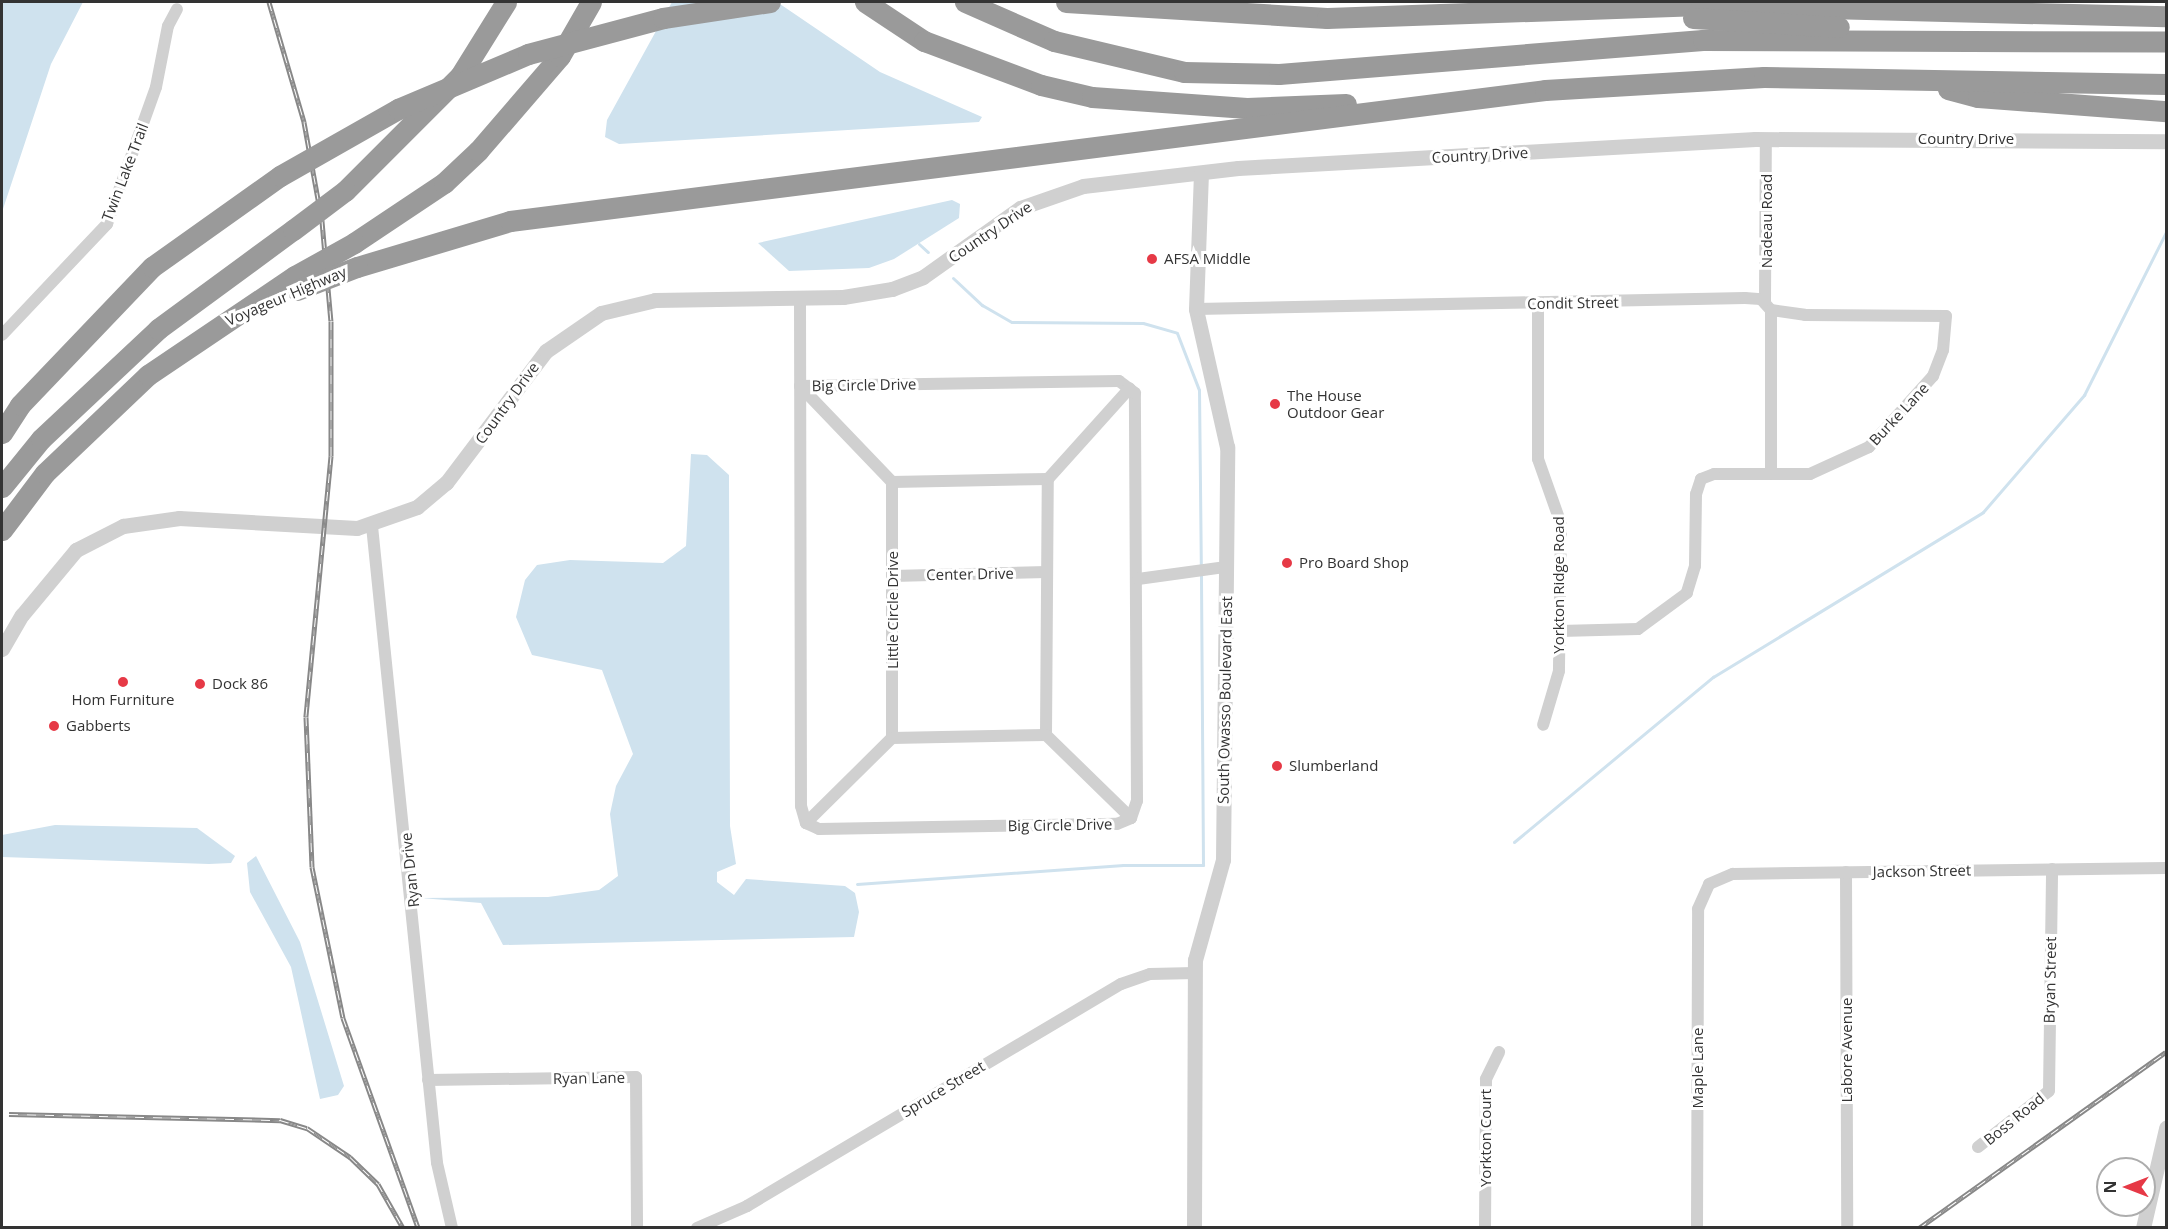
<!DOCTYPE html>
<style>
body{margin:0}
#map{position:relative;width:2168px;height:1229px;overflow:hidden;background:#fff;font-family:"Open Sans",sans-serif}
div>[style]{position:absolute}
.water>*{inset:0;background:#cfe2ee}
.stream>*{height:3px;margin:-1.5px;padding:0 1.5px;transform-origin:1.5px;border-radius:1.5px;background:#cfe2ee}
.minor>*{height:12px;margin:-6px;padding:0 6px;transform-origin:6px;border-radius:6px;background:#d0d0d0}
.tertiary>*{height:15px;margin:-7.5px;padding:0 7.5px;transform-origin:7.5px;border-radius:7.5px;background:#d0d0d0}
.motorway>*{height:21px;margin:-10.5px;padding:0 10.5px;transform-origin:10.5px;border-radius:10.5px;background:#9a9a9a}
.rail>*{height:5px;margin-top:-2.5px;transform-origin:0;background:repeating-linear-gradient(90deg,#fff 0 9px,#888 0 18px);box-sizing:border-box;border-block:2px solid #888}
.motorway-bridge>*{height:21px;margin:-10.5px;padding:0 10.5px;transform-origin:10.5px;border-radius:10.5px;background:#9a9a9a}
.dots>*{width:16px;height:16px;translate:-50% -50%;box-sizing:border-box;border:3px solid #fff;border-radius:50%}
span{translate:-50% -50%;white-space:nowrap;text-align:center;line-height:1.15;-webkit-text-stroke:6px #fff;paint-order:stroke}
.street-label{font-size:15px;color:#333}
.poi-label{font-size:15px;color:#333}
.left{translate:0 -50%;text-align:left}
.frame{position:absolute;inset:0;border:3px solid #333;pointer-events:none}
.north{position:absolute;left:2096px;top:1157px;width:60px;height:60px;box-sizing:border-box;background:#fff;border:2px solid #adadad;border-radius:50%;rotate:270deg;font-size:16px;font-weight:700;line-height:24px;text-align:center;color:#333}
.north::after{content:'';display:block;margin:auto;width:21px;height:27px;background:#e63946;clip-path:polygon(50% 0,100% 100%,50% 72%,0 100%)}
</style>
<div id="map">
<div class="water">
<div style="clip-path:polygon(2px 2px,83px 2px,51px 64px,2px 212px)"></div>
<div style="clip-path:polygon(672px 2px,777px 2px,880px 72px,982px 117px,979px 122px,619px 144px,605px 137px,607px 120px)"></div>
<div style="clip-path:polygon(952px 200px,960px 204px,959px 218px,894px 259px,869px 268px,789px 271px,758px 243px)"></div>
<div style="clip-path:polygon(691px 454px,707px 455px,729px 475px,730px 826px,736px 864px,717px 872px,717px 882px,734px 895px,746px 879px,845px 886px,855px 893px,859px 912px,854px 937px,503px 945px,481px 903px,421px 898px,548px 897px,599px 890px,618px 876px,610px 814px,616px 786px,633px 754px,602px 670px,532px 655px,516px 617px,525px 580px,537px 565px,570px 560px,663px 563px,686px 546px)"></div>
<div style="clip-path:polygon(55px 825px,197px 828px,235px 856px,231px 863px,209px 864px,2px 857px,2px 835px)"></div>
<div style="clip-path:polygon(256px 856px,300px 942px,344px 1086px,338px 1095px,320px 1099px,291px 967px,250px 892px,247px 863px)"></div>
</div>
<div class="stream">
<div style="left:919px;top:244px;width:12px;rotate:42deg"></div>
<div style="left:953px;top:278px;width:40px;rotate:43deg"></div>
<div style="left:982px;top:305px;width:34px;rotate:30deg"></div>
<div style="left:1012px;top:322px;width:131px;rotate:0.4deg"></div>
<div style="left:1143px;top:323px;width:35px;rotate:16deg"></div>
<div style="left:1177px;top:333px;width:61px;rotate:68.9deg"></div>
<div style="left:1199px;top:390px;width:178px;rotate:89.4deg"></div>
<div style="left:1514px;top:842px;width:259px;rotate:-39.7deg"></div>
<div style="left:1713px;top:677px;width:316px;rotate:-31.4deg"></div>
<div style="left:1983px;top:512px;width:155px;rotate:-49.2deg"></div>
<div style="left:2084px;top:395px;width:182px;rotate:-63.3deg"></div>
<div style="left:857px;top:884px;width:267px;rotate:-4.1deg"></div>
<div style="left:1123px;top:865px;width:80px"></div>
<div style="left:1203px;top:865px;width:291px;rotate:-90.4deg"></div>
</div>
<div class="minor">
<div style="left:800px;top:298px;width:508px;rotate:89.89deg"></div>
<div style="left:801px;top:806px;width:18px;rotate:74deg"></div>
<div style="left:806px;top:823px;width:14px;rotate:25deg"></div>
<div style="left:819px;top:829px;width:298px;rotate:-1deg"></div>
<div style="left:1117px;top:824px;width:15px;rotate:-23deg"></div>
<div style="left:1131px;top:818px;width:18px;rotate:-71deg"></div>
<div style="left:1137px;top:801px;width:408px;rotate:-90.3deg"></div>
<div style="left:1135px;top:393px;width:20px;rotate:-143deg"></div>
<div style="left:1119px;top:381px;width:319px;rotate:179.1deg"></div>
<div style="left:1765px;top:303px;width:164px;rotate:-89.7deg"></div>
<div style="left:1538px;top:304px;width:155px;rotate:90deg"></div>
<div style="left:1538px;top:459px;width:69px;rotate:70.5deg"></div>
<div style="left:1561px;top:524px;width:147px;rotate:90.8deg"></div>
<div style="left:1559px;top:671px;width:56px;rotate:106.5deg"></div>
<div style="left:1196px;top:309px;width:549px;rotate:-1.15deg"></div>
<div style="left:1745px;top:298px;width:16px;rotate:4deg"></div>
<div style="left:1761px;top:299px;width:15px;rotate:48deg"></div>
<div style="left:1771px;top:310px;width:34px;rotate:8deg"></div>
<div style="left:1805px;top:315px;width:141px;rotate:0.4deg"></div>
<div style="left:1946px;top:316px;width:34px;rotate:95deg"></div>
<div style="left:1943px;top:350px;width:28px;rotate:111deg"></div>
<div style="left:1933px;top:376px;width:96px;rotate:132deg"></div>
<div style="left:1869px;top:447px;width:65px;rotate:155.4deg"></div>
<div style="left:1810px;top:474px;width:96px;rotate:180deg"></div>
<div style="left:1714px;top:474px;width:14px;rotate:159deg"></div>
<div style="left:1701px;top:479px;width:16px;rotate:108deg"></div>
<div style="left:1696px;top:494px;width:72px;rotate:90.8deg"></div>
<div style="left:1695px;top:566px;width:28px;rotate:107deg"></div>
<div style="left:1687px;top:593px;width:61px;rotate:143.7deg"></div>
<div style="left:1638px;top:629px;width:78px;rotate:178.5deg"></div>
<div style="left:2px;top:335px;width:153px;rotate:-46.6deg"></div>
<div style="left:107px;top:224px;width:145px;rotate:-70.3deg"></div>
<div style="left:156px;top:87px;width:62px;rotate:-78.9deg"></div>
<div style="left:168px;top:26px;width:19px;rotate:-62deg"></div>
<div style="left:800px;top:386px;width:133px;rotate:46.2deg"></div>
<div style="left:892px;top:482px;width:256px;rotate:90deg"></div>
<div style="left:1771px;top:474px;width:164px;rotate:-90deg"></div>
<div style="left:892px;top:482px;width:156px;rotate:-1.1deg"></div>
<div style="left:372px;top:526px;width:640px;rotate:84.17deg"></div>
<div style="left:437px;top:1163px;width:67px;rotate:77deg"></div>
<div style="left:893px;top:576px;width:154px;rotate:-1.5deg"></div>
<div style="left:1138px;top:579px;width:89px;rotate:-7.8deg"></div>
<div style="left:1046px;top:735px;width:256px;rotate:-89.6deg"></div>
<div style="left:1048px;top:479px;width:122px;rotate:-48deg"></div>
<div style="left:806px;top:823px;width:121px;rotate:-44.7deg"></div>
<div style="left:892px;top:738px;width:154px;rotate:-1.1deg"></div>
<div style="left:1046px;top:735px;width:119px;rotate:44.3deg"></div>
<div style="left:1846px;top:872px;width:356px;rotate:89.8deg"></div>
<div style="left:428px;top:1080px;width:208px;rotate:-0.8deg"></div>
<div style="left:636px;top:1077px;width:151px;rotate:89.6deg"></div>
<div style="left:1978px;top:1147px;width:90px;rotate:-38.3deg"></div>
<div style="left:2049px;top:1091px;width:222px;rotate:-89.2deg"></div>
<div style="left:697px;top:1228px;width:55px;rotate:-23.7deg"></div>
<div style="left:747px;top:1206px;width:435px;rotate:-30.7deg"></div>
<div style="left:1121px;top:984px;width:31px;rotate:-19deg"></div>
<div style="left:1150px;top:974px;width:45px;rotate:-1.3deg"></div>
<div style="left:1485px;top:1228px;width:149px;rotate:-89.6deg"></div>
<div style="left:1486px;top:1079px;width:30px;rotate:-64deg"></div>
<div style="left:1697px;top:1228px;width:319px;rotate:-89.8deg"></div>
<div style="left:1698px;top:909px;width:27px;rotate:-66deg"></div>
<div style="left:1709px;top:884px;width:26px;rotate:-23deg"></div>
<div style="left:1733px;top:874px;width:433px;rotate:-0.8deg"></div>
</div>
<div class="tertiary">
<div style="left:2px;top:649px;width:39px;rotate:-60deg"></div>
<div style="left:22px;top:615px;width:85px;rotate:-50.3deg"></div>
<div style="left:76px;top:550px;width:53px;rotate:-27.1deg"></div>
<div style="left:123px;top:526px;width:57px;rotate:-8.1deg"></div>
<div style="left:179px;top:518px;width:178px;rotate:3.2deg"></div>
<div style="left:357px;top:528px;width:64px;rotate:-19.3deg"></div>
<div style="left:417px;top:507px;width:38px;rotate:-40deg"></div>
<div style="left:446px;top:483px;width:166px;rotate:-52.9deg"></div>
<div style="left:546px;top:351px;width:67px;rotate:-34.6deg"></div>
<div style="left:601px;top:313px;width:56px;rotate:-13.5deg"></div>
<div style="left:655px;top:300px;width:188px;rotate:-0.9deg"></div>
<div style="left:843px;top:297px;width:50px;rotate:-9.3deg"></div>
<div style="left:892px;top:289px;width:33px;rotate:-21deg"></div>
<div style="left:923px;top:277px;width:119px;rotate:-35.4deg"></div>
<div style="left:1020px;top:208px;width:67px;rotate:-19.2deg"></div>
<div style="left:1083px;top:186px;width:156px;rotate:-6.6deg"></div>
<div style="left:1238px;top:168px;width:518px;rotate:-3.21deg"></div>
<div style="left:1755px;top:139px;width:411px;rotate:0.3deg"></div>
<div style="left:1194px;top:1228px;width:268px;rotate:-89.8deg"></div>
<div style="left:1195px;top:960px;width:104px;rotate:-74.4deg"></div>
<div style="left:1223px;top:860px;width:413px;rotate:-89.4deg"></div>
<div style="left:1227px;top:447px;width:141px;rotate:-102.7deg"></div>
<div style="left:1196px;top:309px;width:136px;rotate:-87.9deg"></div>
<div style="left:2143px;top:1228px;width:103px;rotate:-77deg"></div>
</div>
<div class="motorway">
<div style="left:865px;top:2px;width:71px;rotate:33.5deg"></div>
<div style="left:924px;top:41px;width:125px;rotate:20.6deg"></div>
<div style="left:1041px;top:85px;width:52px;rotate:13.2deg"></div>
<div style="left:1092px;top:97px;width:155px;rotate:4.1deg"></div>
<div style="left:1247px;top:108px;width:99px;rotate:-2.3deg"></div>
<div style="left:965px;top:2px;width:97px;rotate:23.7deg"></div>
<div style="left:1054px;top:41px;width:134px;rotate:13.4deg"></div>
<div style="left:1184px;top:72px;width:95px;rotate:1.2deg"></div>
<div style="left:1279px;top:74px;width:425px;rotate:-4.6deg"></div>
<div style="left:1703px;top:40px;width:463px;rotate:0.2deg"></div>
<div style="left:1066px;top:2px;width:261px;rotate:3.5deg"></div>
<div style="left:1327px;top:18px;width:374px;rotate:-2deg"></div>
<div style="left:1701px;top:5px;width:465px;rotate:1.4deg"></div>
<div style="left:1693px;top:18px;width:146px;rotate:3.5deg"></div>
<div style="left:1948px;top:89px;width:31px;rotate:15deg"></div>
<div style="left:1978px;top:97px;width:189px;rotate:4.3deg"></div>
<div style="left:345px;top:191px;width:163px;rotate:-45deg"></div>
<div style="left:460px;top:76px;width:87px;rotate:-58.1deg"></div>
<div style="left:354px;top:243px;width:108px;rotate:-33.7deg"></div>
<div style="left:444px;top:183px;width:47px;rotate:-43.3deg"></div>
<div style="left:478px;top:151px;width:125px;rotate:-49.2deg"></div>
<div style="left:560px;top:56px;width:62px;rotate:-60.1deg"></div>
<div style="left:357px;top:267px;width:160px;rotate:-16.7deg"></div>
<div style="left:510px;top:221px;width:1043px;rotate:-7.21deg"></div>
<div style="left:1545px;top:90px;width:219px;rotate:-3.4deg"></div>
<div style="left:1764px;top:77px;width:402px;rotate:1deg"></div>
<div style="left:2px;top:433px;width:33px;rotate:-57deg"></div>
<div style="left:20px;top:405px;width:191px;rotate:-46.3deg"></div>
<div style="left:152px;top:267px;width:157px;rotate:-35.4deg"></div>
<div style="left:2px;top:487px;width:62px;rotate:-50.9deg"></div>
<div style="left:41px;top:439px;width:161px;rotate:-43.2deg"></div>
<div style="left:158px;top:329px;width:167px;rotate:-36.3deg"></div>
<div style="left:2px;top:530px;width:71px;rotate:-53deg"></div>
<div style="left:45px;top:473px;width:142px;rotate:-43.6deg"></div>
<div style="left:148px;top:375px;width:177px;rotate:-34deg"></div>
</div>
<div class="rail">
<div style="left:269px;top:2px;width:125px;rotate:73.7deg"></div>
<div style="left:304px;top:122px;width:101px;rotate:79.7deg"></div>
<div style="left:322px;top:221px;width:100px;rotate:84.9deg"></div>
<div style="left:331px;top:321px;width:135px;rotate:90deg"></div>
<div style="left:331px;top:456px;width:262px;rotate:95.5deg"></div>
<div style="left:306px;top:717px;width:150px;rotate:87.7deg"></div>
<div style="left:312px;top:867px;width:154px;rotate:78.4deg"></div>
<div style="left:343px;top:1018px;width:223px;rotate:70.3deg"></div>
<div style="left:9px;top:1114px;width:271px;rotate:1.3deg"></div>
<div style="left:280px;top:1120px;width:28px;rotate:17deg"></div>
<div style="left:307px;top:1128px;width:52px;rotate:34deg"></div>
<div style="left:350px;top:1157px;width:39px;rotate:44deg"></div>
<div style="left:378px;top:1184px;width:51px;rotate:60.4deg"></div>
<div style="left:1919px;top:1228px;width:303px;rotate:-35.5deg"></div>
</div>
<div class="motorway-bridge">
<div style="left:280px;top:176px;width:136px;rotate:-29.6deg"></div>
<div style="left:398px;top:109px;width:141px;rotate:-22.9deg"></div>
<div style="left:528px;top:54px;width:140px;rotate:-14.9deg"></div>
<div style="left:663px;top:18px;width:108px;rotate:-8.5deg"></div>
<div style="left:293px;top:230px;width:65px;rotate:-36.9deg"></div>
<div style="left:295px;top:276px;width:68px;rotate:-29.2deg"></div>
<div style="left:297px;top:290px;width:64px;rotate:-21deg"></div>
</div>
<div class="dots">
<div style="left:1152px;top:259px;background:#e63946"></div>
<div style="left:1275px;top:404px;background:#e63946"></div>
<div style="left:1287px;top:563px;background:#e63946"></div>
<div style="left:123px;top:682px;background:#e63946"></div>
<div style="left:200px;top:684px;background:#e63946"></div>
<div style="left:54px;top:726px;background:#e63946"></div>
<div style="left:1277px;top:766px;background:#e63946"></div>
</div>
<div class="street-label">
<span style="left:1966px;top:139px">Country Drive</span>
<span style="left:1480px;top:155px;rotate:-3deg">Country Drive</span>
<span style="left:125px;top:172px;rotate:-69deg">Twin Lake Trail</span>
<span style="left:1767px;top:221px;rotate:-90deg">Nadeau Road</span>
<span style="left:990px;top:232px;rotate:-34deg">Country Drive</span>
<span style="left:286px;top:296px;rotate:-23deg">Voyageur Highway</span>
<span style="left:1573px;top:303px;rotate:-1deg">Condit Street</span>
<span style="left:864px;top:385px;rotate:-1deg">Big Circle Drive</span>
<span style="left:507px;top:403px;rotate:-54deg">Country Drive</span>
<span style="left:1899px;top:414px;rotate:-47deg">Burke Lane</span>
<span style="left:970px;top:574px;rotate:-1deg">Center Drive</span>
<span style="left:1559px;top:585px;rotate:-90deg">Yorkton Ridge Road</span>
<span style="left:893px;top:610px;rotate:-90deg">Little Circle Drive</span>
<span style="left:1225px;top:700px;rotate:-89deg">South Owasso Boulevard East</span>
<span style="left:1060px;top:825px;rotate:-1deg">Big Circle Drive</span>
<span style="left:410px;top:870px;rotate:-96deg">Ryan Drive</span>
<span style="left:1922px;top:871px;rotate:-1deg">Jackson Street</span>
<span style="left:2050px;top:980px;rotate:-89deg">Bryan Street</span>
<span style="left:1847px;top:1050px;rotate:-90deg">Labore Avenue</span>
<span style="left:1698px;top:1068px;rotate:-90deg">Maple Lane</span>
<span style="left:589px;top:1078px;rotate:-1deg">Ryan Lane</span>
<span style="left:943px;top:1089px;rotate:-31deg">Spruce Street</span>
<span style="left:2014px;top:1119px;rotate:-39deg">Boss Road</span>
<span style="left:1486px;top:1138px;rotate:-90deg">Yorkton Court</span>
</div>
<div class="poi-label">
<span class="left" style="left:1164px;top:259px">AFSA Middle</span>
<span class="left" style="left:1287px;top:404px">The House<br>Outdoor Gear</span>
<span class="left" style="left:1299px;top:563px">Pro Board Shop</span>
<span class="left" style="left:212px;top:684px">Dock 86</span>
<span style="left:123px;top:700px">Hom Furniture</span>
<span class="left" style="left:66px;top:726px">Gabberts</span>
<span class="left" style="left:1289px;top:766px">Slumberland</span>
</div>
<div class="frame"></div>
<div class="north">N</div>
</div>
